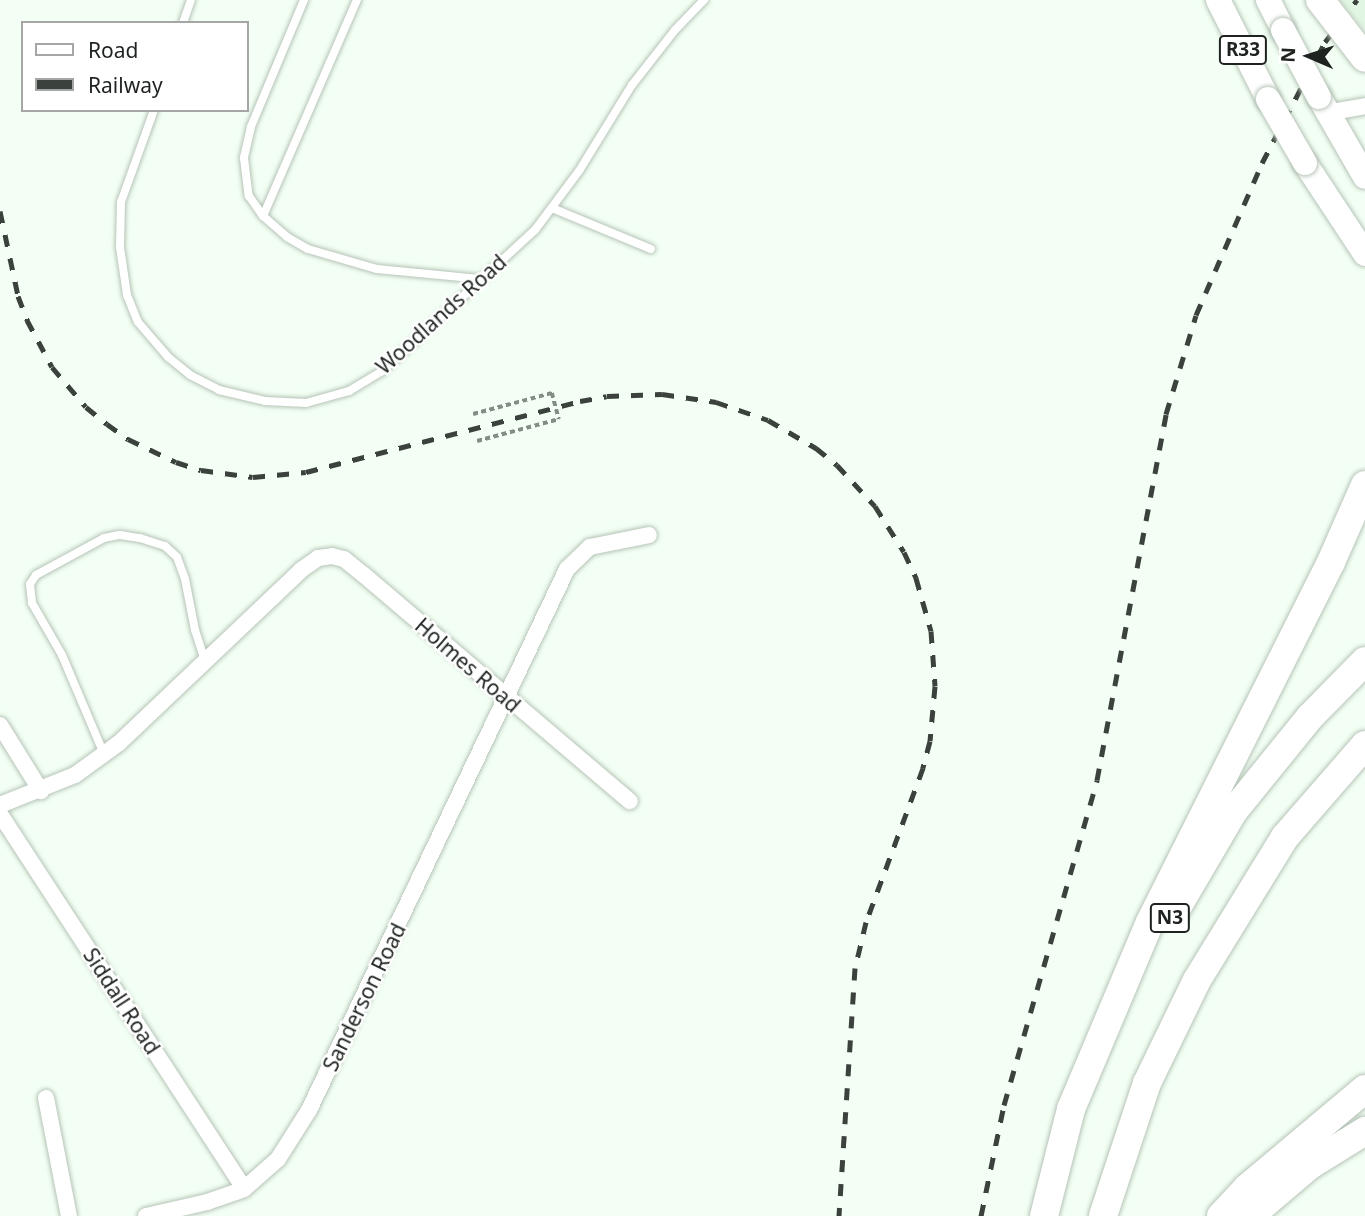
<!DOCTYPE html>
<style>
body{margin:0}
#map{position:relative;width:1365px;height:1216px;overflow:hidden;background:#f3fff4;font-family:"Noto Sans",sans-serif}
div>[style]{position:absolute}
.built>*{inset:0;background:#e1f6e3}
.path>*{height:3.5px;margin-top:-1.75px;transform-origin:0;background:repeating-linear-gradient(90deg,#848d85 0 5px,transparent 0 8.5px)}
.roads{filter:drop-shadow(0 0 2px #b6c4b7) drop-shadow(0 0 2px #b6c4b7)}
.lane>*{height:8px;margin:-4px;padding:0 4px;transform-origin:4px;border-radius:4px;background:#fff}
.street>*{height:16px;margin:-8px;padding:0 8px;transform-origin:8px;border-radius:8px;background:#fff}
.primary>*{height:24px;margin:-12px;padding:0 12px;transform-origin:12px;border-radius:12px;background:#fff}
.highway>*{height:28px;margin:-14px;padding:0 14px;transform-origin:14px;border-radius:14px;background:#fff}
.rail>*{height:5px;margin-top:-2.5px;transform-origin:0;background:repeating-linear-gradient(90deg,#3b413c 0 12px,transparent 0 24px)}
.path-bridge>*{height:3.5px;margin-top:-1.75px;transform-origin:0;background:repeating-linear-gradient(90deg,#848d85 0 5px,transparent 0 8.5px)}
.bridges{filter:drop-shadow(0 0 2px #b6c4b7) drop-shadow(0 0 2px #b6c4b7)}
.primary-bridge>*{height:24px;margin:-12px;padding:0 12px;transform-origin:12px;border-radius:12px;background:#fff}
.highway-bridge>*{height:28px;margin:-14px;padding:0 14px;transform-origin:14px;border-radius:14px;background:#fff}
span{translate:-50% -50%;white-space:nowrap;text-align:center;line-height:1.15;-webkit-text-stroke:5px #fff;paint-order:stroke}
.shield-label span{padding:2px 5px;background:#fff;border:2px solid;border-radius:5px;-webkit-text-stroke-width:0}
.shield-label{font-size:19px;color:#1e231f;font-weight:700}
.street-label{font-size:21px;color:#1e231f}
.legend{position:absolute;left:21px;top:21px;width:228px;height:91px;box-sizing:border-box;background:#fff;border:2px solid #a5a7a5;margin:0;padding:9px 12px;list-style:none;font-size:21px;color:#1e231f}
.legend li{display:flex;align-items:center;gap:14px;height:35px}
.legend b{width:35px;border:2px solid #a5a7a5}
.north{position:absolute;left:1274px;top:21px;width:70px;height:70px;-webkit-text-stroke:5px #fff;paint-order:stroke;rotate:273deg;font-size:19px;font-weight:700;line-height:28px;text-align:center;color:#1e231f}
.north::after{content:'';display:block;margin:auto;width:24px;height:32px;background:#1e231f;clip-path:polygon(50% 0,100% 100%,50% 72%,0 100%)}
</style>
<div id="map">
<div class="built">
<div style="clip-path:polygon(1340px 0,1365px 0,1365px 32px,1364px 30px)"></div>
</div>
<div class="path">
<div style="left:473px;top:414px;width:82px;rotate:-14.9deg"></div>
<div style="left:477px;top:441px;width:85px;rotate:-15deg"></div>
</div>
<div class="roads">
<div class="lane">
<div style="left:304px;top:0;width:138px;rotate:112.7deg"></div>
<div style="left:251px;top:127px;width:32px;rotate:103deg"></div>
<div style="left:244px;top:158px;width:38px;rotate:83deg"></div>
<div style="left:249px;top:196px;width:24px;rotate:55deg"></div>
<div style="left:263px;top:216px;width:32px;rotate:41deg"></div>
<div style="left:287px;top:237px;width:24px;rotate:30deg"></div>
<div style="left:308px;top:249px;width:72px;rotate:16.2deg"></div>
<div style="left:377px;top:269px;width:103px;rotate:5.5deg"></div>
<div style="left:183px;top:23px;width:24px;rotate:-71deg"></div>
<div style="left:154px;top:110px;width:98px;rotate:109.7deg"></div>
<div style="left:121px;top:202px;width:45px;rotate:91.3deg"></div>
<div style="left:120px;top:247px;width:49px;rotate:81.7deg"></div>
<div style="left:127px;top:295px;width:29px;rotate:68deg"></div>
<div style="left:138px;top:322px;width:46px;rotate:49.4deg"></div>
<div style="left:168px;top:357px;width:28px;rotate:39deg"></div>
<div style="left:190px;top:375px;width:33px;rotate:27deg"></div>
<div style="left:219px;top:390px;width:47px;rotate:13.4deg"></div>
<div style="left:265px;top:401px;width:41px;rotate:2.8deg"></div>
<div style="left:306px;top:403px;width:45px;rotate:-15.6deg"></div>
<div style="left:349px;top:391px;width:39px;rotate:-31deg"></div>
<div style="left:382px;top:371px;width:208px;rotate:-42.7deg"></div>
<div style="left:535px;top:230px;width:74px;rotate:-53.3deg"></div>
<div style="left:579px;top:171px;width:101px;rotate:-58.4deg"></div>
<div style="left:632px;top:85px;width:70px;rotate:-52deg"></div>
<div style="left:675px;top:30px;width:42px;rotate:-46deg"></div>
<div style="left:552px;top:208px;width:107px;rotate:22.5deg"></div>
<div style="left:263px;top:216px;width:236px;rotate:-66.5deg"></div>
<div style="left:104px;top:754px;width:108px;rotate:-113deg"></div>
<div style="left:62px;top:655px;width:60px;rotate:-120deg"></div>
<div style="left:32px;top:603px;width:19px;rotate:-96deg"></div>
<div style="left:30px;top:584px;width:11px;rotate:-56deg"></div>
<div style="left:36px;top:575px;width:77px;rotate:-28.6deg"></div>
<div style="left:104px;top:538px;width:16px;rotate:-11deg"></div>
<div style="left:120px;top:535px;width:20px;rotate:9deg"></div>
<div style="left:140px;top:538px;width:26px;rotate:18deg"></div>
<div style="left:165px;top:546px;width:16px;rotate:43deg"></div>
<div style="left:177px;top:557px;width:23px;rotate:70deg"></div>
<div style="left:185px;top:579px;width:52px;rotate:78.9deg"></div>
<div style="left:195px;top:630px;width:33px;rotate:72deg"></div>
</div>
<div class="street">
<div style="left:1326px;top:113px;width:40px;rotate:-10deg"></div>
<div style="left:0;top:725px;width:78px;rotate:58.2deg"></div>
<div style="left:0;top:805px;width:81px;rotate:-21.8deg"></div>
<div style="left:75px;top:775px;width:54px;rotate:-36deg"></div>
<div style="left:119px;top:743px;width:251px;rotate:-43.5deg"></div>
<div style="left:301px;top:570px;width:21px;rotate:-35deg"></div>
<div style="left:318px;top:558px;width:14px;rotate:-8deg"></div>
<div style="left:332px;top:556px;width:12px;rotate:14deg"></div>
<div style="left:344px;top:559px;width:26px;rotate:39deg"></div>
<div style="left:364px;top:575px;width:349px;rotate:40.4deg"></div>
<div style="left:0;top:814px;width:447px;rotate:56.9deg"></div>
<div style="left:46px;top:1098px;width:120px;rotate:79deg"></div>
<div style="left:146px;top:1216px;width:63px;rotate:-12.9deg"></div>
<div style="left:207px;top:1202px;width:39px;rotate:-19deg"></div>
<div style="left:244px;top:1189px;width:45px;rotate:-41.4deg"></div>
<div style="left:278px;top:1159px;width:58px;rotate:-57.7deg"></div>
<div style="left:309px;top:1110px;width:599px;rotate:-64.5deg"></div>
<div style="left:567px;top:569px;width:32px;rotate:-44deg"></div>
<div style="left:590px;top:547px;width:60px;rotate:-11.5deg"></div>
</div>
<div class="primary">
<div style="left:1218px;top:0;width:111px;rotate:63.2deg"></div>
<div style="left:1268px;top:0;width:34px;rotate:63deg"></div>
<div style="left:1319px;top:97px;width:92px;rotate:60.1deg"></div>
<div style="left:1305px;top:163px;width:109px;rotate:56.6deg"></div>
</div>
<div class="highway">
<div style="left:1175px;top:911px;width:115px;rotate:-59.6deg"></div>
<div style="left:1233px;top:812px;width:122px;rotate:-51deg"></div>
<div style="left:1310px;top:717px;width:78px;rotate:-45.5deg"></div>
<div style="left:1044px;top:1216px;width:110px;rotate:-75.8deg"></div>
<div style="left:1071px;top:1109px;width:203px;rotate:-67.1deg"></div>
<div style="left:1150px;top:922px;width:403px;rotate:-63.3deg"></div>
<div style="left:1331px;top:562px;width:84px;rotate:-66.2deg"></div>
<div style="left:1103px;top:1216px;width:140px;rotate:-71.7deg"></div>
<div style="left:1147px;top:1083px;width:114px;rotate:-64.1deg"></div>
<div style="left:1197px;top:980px;width:168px;rotate:-58.4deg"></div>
<div style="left:1285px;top:837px;width:122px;rotate:-49deg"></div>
<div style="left:1221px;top:1216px;width:38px;rotate:-47deg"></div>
<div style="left:1247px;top:1188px;width:154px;rotate:-40deg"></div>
<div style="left:1250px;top:1216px;width:79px;rotate:-40.4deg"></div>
<div style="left:1310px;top:1165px;width:65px;rotate:-31.7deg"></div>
</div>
</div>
<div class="rail">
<div style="left:0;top:211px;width:87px;rotate:78deg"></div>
<div style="left:18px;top:296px;width:26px;rotate:69deg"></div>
<div style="left:27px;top:320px;width:53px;rotate:62deg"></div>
<div style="left:52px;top:367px;width:52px;rotate:49.6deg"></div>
<div style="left:86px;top:407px;width:27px;rotate:39deg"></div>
<div style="left:107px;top:424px;width:26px;rotate:36deg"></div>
<div style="left:128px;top:439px;width:53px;rotate:25.6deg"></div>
<div style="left:176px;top:462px;width:26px;rotate:18deg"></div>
<div style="left:201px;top:470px;width:52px;rotate:7.7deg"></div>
<div style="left:253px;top:477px;width:53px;rotate:-5.4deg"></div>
<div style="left:306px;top:472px;width:283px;rotate:-14.5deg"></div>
<div style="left:580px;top:401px;width:27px;rotate:-10deg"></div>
<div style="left:607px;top:396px;width:55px;rotate:-2.1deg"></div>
<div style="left:662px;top:394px;width:55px;rotate:8.4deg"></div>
<div style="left:716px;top:402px;width:55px;rotate:19.1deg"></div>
<div style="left:768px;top:420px;width:56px;rotate:30.3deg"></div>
<div style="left:816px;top:448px;width:27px;rotate:39deg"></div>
<div style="left:837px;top:465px;width:56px;rotate:47.2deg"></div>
<div style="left:875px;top:506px;width:54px;rotate:57.8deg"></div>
<div style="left:904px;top:552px;width:29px;rotate:65deg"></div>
<div style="left:916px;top:578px;width:55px;rotate:74.2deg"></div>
<div style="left:931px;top:631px;width:55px;rotate:85.8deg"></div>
<div style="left:935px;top:686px;width:55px;rotate:95.2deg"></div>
<div style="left:930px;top:741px;width:28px;rotate:105deg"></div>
<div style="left:923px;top:768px;width:164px;rotate:110.3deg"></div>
<div style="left:866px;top:922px;width:47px;rotate:103.4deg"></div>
<div style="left:855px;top:968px;width:249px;rotate:93.7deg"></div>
<div style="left:981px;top:1216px;width:113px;rotate:-78.3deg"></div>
<div style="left:1004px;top:1105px;width:338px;rotate:-74deg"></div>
<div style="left:1097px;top:780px;width:372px;rotate:-79.3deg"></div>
<div style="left:1166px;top:414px;width:103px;rotate:-73.1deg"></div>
<div style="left:1196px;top:315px;width:166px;rotate:-66.5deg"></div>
<div style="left:1262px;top:163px;width:136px;rotate:-62.5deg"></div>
<div style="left:1325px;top:42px;width:53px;rotate:-52.7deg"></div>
</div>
<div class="path-bridge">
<div style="left:552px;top:393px;width:27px;rotate:75deg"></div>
</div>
<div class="bridges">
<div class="primary-bridge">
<div style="left:1283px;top:30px;width:76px;rotate:61.8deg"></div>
<div style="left:1268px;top:99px;width:74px;rotate:60deg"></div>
</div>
<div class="highway-bridge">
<div style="left:1320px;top:0;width:73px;rotate:52.2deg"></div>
</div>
</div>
<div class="shield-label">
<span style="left:1243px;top:50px">R33</span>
<span style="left:1170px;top:918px">N3</span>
</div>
<div class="street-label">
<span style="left:441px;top:314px;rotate:-42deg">Woodlands Road</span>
<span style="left:468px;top:665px;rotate:41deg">Holmes Road</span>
<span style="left:364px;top:997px;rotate:-64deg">Sanderson Road</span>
<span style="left:122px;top:1001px;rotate:57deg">Siddall Road</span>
</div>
<ul class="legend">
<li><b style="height:9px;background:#fff"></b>Road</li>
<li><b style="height:9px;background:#3b413c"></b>Railway</li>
</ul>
<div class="north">N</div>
</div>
